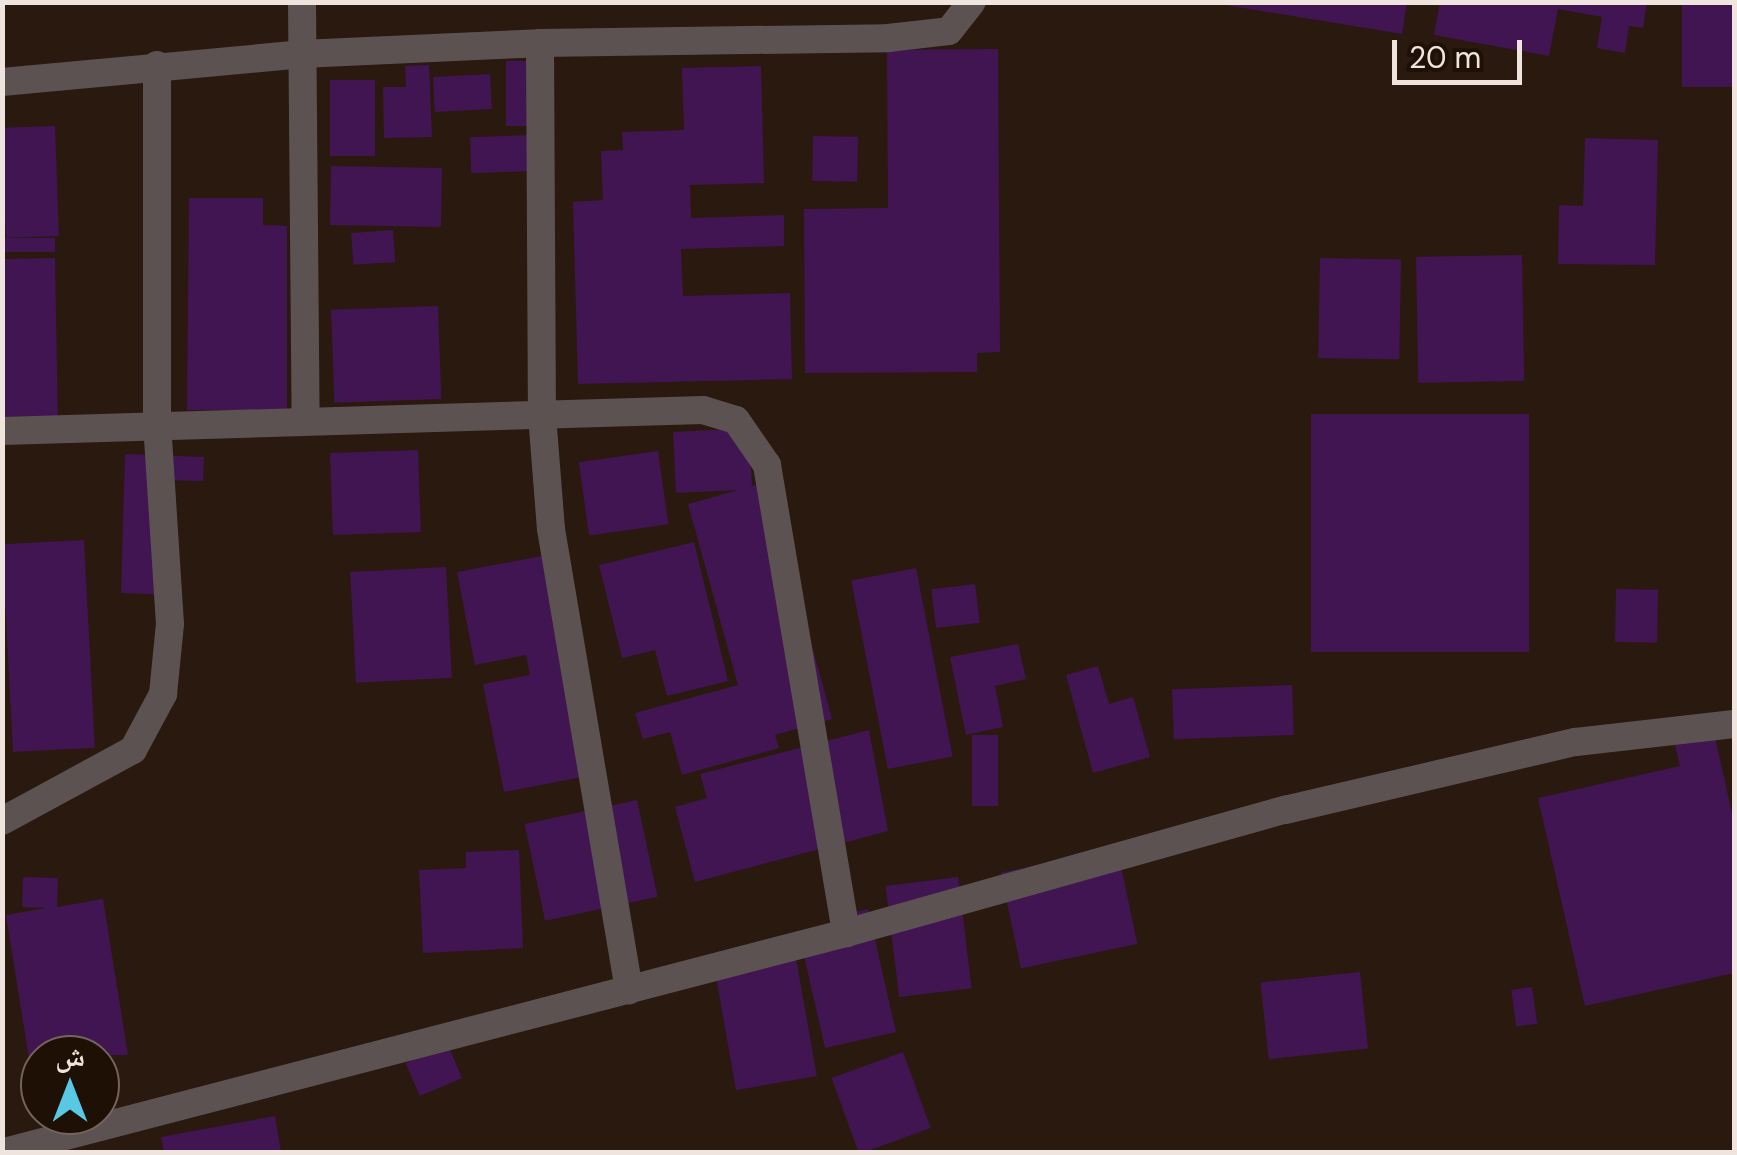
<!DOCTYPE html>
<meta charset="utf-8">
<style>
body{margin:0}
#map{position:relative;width:1737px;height:1155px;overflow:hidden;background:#29190f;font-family:"DM Sans","Noto Naskh Arabic",sans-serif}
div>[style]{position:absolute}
.building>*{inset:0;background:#411551;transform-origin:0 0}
.minor>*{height:28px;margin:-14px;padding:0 14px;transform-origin:14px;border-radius:14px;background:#5d5252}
span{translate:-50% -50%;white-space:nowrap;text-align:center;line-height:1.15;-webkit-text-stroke:8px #1f1006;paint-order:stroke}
.frame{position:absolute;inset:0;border:5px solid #f0e5de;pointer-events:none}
.north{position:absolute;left:20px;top:1035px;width:100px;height:100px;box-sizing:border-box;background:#1f1006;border:2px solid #73655c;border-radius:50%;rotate:0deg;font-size:28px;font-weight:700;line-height:40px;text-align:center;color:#f0e5de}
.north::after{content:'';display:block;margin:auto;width:35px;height:45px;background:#59c8e4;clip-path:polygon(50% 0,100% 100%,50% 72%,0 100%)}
.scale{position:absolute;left:1392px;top:40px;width:130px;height:45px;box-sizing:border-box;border:5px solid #f0e5de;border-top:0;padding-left:12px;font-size:30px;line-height:35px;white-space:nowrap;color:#f0e5de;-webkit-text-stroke:8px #1f1006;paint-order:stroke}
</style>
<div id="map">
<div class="building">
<div style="clip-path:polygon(1207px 2px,1407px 2px,1402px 34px)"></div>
<div style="clip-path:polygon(1440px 2px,1647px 2px,1643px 28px,1629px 26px,1625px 53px,1597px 48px,1602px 17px,1558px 9px,1549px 56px,1434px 35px)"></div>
<div style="left:1682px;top:2px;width:52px;height:85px"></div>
<div style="clip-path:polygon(998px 49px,1000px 352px,977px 353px,977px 372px,805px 373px,804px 209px,888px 208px,887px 50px)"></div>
<div style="left:506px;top:61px;width:37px;height:65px"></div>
<div style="clip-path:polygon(429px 65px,432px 137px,384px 138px,383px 87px,406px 87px,405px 66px)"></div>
<div style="clip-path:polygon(761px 66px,764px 183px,690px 185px,691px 218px,784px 215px,784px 246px,681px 249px,683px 296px,790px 293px,792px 379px,578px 384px,573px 202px,603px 200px,601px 151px,623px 150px,622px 132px,684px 130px,682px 68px)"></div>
<div style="left:490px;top:74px;width:35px;height:57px;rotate:87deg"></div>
<div style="left:330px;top:80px;width:45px;height:76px"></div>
<div style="left:55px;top:126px;width:110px;height:53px;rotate:88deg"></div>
<div style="left:533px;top:135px;width:36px;height:63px;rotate:88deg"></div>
<div style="left:813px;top:136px;width:45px;height:45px;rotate:1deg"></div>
<div style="clip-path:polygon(1585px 138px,1658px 140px,1655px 265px,1558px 264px,1559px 205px,1583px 206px)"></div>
<div style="left:331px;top:166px;width:111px;height:59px;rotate:1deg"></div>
<div style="clip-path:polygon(189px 198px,263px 198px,263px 225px,287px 226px,287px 410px,187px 410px)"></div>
<div style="left:393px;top:230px;width:32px;height:42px;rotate:86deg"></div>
<div style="left:55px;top:238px;width:14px;height:53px;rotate:90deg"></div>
<div style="left:1522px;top:255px;width:126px;height:106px;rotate:89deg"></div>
<div style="left:55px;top:258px;width:158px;height:53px;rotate:89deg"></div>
<div style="left:1320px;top:258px;width:81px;height:100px;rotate:1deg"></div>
<div style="left:438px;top:306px;width:93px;height:107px;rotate:88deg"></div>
<div style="left:1529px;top:414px;width:238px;height:218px;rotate:90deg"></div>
<div style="clip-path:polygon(749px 428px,752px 486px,767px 482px,832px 719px,775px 735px,779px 748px,682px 775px,670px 732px,643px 739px,635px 713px,738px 685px,688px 504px,738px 490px,676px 493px,673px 432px)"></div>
<div style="left:418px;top:450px;width:82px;height:88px;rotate:88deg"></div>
<div style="left:658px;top:451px;width:74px;height:80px;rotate:82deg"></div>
<div style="clip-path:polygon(125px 454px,204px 457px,203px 481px,162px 480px,169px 595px,121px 593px)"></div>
<div style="left:84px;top:540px;width:208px;height:82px;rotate:87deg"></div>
<div style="clip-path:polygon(694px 542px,728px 681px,667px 696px,655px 650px,622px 658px,599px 565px)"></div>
<div style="clip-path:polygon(542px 556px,582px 777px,504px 792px,483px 684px,530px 675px,526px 655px,475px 665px,457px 572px)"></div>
<div style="left:446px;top:567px;width:111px;height:96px;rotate:87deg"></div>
<div style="left:916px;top:568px;width:192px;height:66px;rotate:79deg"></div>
<div style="left:975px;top:584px;width:39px;height:44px;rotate:83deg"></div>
<div style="left:1616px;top:589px;width:42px;height:53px;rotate:1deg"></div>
<div style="clip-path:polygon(1018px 644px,1026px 679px,995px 686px,1003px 727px,966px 735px,950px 657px)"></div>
<div style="clip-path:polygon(1098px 666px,1109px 704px,1133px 697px,1150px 757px,1093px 773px,1066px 675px)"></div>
<div style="left:1292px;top:685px;width:50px;height:120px;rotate:88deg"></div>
<div style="clip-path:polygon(1712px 724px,1734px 822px,1734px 973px,1585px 1006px,1538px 798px,1680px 766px,1672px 733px)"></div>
<div style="clip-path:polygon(869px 730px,888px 831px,695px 882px,675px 807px,707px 798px,700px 774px)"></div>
<div style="left:972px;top:735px;width:26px;height:71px"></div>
<div style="left:637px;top:800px;width:99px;height:115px;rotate:78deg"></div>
<div style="left:1117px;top:848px;width:98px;height:119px;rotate:78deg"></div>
<div style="clip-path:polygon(519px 850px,523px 948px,423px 953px,419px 870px,466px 868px,466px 852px)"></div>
<div style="clip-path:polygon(23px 877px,58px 878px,57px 907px,103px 899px,128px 1055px,40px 1055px,40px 1069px,31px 1071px,6px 915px,46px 908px,22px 907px)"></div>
<div style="left:958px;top:877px;width:112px;height:73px;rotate:83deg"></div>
<div style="clip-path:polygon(868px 909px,896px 1032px,825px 1048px,802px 947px,837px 938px,832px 917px)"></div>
<div style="left:793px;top:941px;width:137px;height:82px;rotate:80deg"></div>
<div style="left:1360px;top:972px;width:77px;height:100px;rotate:84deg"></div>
<div style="left:1532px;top:987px;width:37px;height:21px;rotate:82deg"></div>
<div style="left:448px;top:1045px;width:36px;height:46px;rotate:67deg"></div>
<div style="left:903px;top:1052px;width:81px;height:76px;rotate:70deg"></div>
<div style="clip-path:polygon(275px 1116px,281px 1152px,164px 1152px,161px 1137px)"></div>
</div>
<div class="minor">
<div style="left:302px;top:2px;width:418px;rotate:89.5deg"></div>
<div style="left:540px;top:43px;width:372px;rotate:89.7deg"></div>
<div style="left:542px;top:415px;width:114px;rotate:85.5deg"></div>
<div style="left:551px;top:529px;width:468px;rotate:80.4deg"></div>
<div style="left:2px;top:82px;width:300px;rotate:-5.3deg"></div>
<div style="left:301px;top:54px;width:239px;rotate:-2.6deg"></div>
<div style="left:540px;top:43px;width:348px;rotate:-0.8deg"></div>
<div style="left:888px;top:38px;width:61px;rotate:-6.5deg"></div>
<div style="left:949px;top:31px;width:37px;rotate:-52deg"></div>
<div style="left:2px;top:431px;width:701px;rotate:-1.72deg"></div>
<div style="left:703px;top:410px;width:34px;rotate:17deg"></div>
<div style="left:736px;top:420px;width:55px;rotate:55.4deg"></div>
<div style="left:767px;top:465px;width:475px;rotate:80.4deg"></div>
<div style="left:2px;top:821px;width:149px;rotate:-28.5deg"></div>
<div style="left:133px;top:750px;width:64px;rotate:-61.8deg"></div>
<div style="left:163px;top:694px;width:70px;rotate:-84.3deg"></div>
<div style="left:170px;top:624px;width:202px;rotate:-93.7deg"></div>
<div style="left:157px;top:422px;width:357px;rotate:-90deg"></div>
<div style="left:4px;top:1152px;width:870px;rotate:-14.58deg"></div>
<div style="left:846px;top:933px;width:456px;rotate:-15.7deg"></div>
<div style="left:1285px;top:810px;width:299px;rotate:-13.2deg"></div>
<div style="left:1576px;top:742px;width:159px;rotate:-6.5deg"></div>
</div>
<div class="frame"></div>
<div class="north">ش</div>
<div class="scale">20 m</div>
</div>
